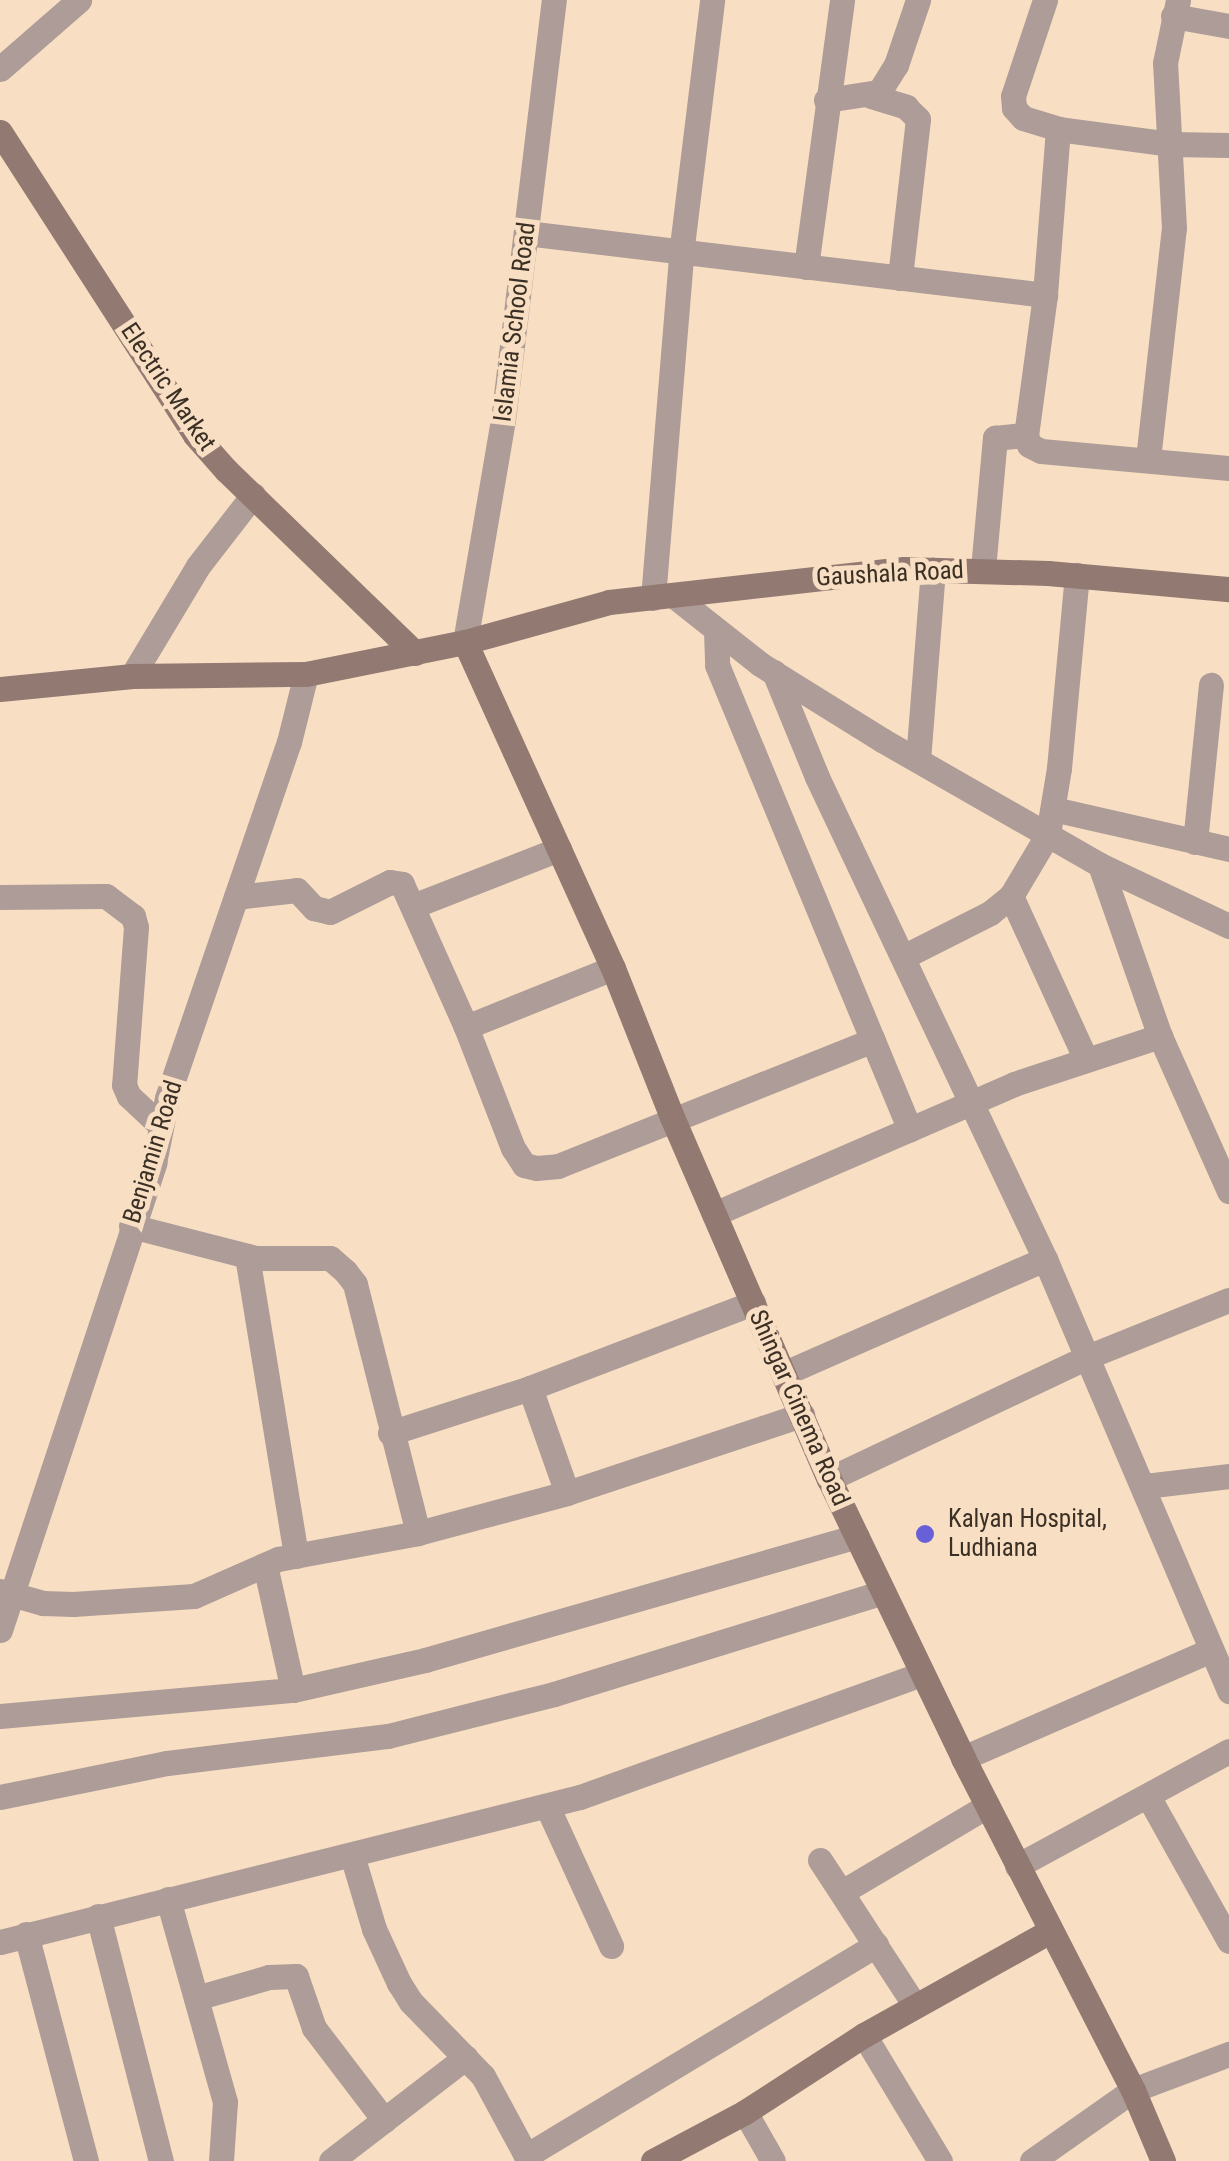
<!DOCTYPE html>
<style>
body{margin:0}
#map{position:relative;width:1229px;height:2161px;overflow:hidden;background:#f8dec2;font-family:"Roboto Condensed",sans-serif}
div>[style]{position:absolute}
.street>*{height:25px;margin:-12.5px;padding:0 12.5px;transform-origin:12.5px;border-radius:12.5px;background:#ad9c97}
.secondary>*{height:25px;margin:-12.5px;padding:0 12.5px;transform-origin:12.5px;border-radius:12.5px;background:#927972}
.dots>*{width:28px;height:28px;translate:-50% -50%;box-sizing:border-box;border:5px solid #f8dec2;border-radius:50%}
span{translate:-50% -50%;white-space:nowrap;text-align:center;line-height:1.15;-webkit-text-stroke:10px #f8dec2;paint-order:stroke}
.street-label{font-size:25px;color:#3b3025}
.poi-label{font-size:25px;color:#3b3025}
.left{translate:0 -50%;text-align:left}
</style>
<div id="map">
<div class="street">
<div style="left:1045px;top:0;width:101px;rotate:108.4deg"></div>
<div style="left:1013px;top:96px;width:12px;rotate:85deg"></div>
<div style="left:1014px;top:108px;width:13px;rotate:48deg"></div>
<div style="left:1023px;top:118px;width:37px;rotate:17deg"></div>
<div style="left:1058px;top:129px;width:113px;rotate:7.6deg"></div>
<div style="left:1170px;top:144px;width:59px;rotate:1deg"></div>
<div style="left:1173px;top:16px;width:57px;rotate:10.1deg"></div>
<div style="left:0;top:69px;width:105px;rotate:-41.1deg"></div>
<div style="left:871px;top:96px;width:37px;rotate:17deg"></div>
<div style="left:906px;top:107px;width:17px;rotate:45deg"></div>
<div style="left:918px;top:119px;width:160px;rotate:96.5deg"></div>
<div style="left:826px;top:100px;width:54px;rotate:-8.6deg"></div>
<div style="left:879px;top:92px;width:32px;rotate:-58deg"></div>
<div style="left:896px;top:65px;width:69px;rotate:-71.3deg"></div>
<div style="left:1058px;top:129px;width:167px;rotate:94.5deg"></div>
<div style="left:1045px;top:295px;width:141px;rotate:97.7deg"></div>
<div style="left:1026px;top:435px;width:10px;rotate:73deg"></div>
<div style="left:1029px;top:445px;width:13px;rotate:27deg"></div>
<div style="left:1041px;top:451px;width:189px;rotate:5.2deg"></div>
<div style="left:526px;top:233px;width:523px;rotate:6.81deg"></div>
<div style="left:806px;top:267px;width:269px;rotate:-82.3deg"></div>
<div style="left:1148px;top:459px;width:232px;rotate:-83.6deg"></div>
<div style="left:1174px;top:228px;width:165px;rotate:-93.1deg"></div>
<div style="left:1165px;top:63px;width:64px;rotate:-78.3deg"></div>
<div style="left:983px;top:569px;width:132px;rotate:-84.8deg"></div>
<div style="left:995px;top:438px;width:31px;rotate:-6deg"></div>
<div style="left:674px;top:596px;width:110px;rotate:38.3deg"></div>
<div style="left:760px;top:664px;width:144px;rotate:31.9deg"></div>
<div style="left:882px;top:740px;width:251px;rotate:29.8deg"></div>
<div style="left:1100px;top:865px;width:143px;rotate:25.3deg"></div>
<div style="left:653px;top:598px;width:345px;rotate:-85.3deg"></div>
<div style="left:681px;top:254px;width:256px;rotate:-83deg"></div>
<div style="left:716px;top:631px;width:34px;rotate:88deg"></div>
<div style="left:717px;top:665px;width:503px;rotate:67.46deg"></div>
<div style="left:465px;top:642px;width:225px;rotate:-80.3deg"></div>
<div style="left:503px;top:420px;width:423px;rotate:-83.1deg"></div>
<div style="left:774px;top:672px;width:113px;rotate:67.7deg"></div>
<div style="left:817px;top:777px;width:533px;rotate:64.68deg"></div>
<div style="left:1045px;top:1259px;width:470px;rotate:66.9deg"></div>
<div style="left:132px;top:676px;width:128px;rotate:-59deg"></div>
<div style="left:198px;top:566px;width:90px;rotate:-52.2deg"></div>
<div style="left:918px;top:760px;width:191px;rotate:-85.5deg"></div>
<div style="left:1053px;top:809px;width:180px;rotate:12.8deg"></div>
<div style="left:1195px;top:842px;width:158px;rotate:-84.2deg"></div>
<div style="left:1100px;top:865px;width:181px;rotate:70.7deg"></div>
<div style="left:1160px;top:1036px;width:170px;rotate:66deg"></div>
<div style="left:1011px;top:896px;width:178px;rotate:65.4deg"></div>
<div style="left:0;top:897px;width:106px;rotate:-0.5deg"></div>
<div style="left:106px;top:896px;width:34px;rotate:37deg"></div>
<div style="left:133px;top:916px;width:11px;rotate:75deg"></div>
<div style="left:136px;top:927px;width:158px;rotate:94.3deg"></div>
<div style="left:124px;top:1085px;width:12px;rotate:66deg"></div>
<div style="left:129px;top:1096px;width:44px;rotate:43.2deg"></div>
<div style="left:236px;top:897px;width:61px;rotate:-6.5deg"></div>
<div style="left:297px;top:890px;width:25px;rotate:47deg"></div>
<div style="left:314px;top:908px;width:16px;rotate:14deg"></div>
<div style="left:330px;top:912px;width:67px;rotate:-26.6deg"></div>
<div style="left:390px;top:882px;width:12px;rotate:9deg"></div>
<div style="left:402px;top:884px;width:157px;rotate:65.9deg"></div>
<div style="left:466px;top:1027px;width:158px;rotate:-21.9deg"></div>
<div style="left:413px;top:906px;width:157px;rotate:-21.3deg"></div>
<div style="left:903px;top:957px;width:97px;rotate:-26.8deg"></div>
<div style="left:990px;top:913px;width:27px;rotate:-39deg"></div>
<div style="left:1011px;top:896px;width:72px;rotate:-59.2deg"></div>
<div style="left:1048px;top:834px;width:67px;rotate:-80.5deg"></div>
<div style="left:1059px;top:768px;width:194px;rotate:-84.7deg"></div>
<div style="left:466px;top:1027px;width:130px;rotate:68.8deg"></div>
<div style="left:513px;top:1148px;width:20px;rotate:57deg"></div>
<div style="left:524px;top:1165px;width:12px;rotate:14deg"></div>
<div style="left:536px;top:1168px;width:22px;rotate:-5deg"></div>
<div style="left:558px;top:1166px;width:339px;rotate:-21.8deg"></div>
<div style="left:714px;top:1214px;width:327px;rotate:-23.4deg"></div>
<div style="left:1014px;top:1084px;width:154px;rotate:-18.2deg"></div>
<div style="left:131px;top:1226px;width:129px;rotate:14.4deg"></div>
<div style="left:256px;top:1258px;width:74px"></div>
<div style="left:330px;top:1258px;width:20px;rotate:41deg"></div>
<div style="left:345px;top:1271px;width:16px;rotate:52deg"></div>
<div style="left:355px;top:1284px;width:257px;rotate:75.8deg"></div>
<div style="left:247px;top:1256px;width:304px;rotate:80.7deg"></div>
<div style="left:785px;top:1373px;width:284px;rotate:-23.7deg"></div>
<div style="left:530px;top:1388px;width:111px;rotate:70.6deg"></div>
<div style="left:390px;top:1433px;width:147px;rotate:-17.8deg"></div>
<div style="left:530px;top:1388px;width:239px;rotate:-20.9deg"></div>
<div style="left:829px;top:1479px;width:285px;rotate:-25.3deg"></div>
<div style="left:1087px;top:1357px;width:153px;rotate:-21.9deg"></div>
<div style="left:1145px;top:1486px;width:85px;rotate:-6.8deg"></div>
<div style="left:265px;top:1565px;width:128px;rotate:77.4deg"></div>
<div style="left:0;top:1591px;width:45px;rotate:15.6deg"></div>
<div style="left:43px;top:1603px;width:30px;rotate:2deg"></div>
<div style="left:73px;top:1604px;width:121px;rotate:-3.8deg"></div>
<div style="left:194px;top:1596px;width:92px;rotate:-23.8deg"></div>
<div style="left:278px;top:1559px;width:142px;rotate:-10.5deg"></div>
<div style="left:418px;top:1533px;width:154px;rotate:-15deg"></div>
<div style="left:567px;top:1493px;width:248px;rotate:-18.4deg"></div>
<div style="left:0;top:1630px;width:492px;rotate:-71.7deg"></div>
<div style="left:154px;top:1163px;width:66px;rotate:-78.7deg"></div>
<div style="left:167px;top:1098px;width:376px;rotate:-71.1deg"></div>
<div style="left:289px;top:742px;width:70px;rotate:-76deg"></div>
<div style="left:0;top:1716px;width:294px;rotate:-5.1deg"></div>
<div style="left:293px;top:1690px;width:135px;rotate:-12.8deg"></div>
<div style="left:425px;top:1660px;width:449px;rotate:-16deg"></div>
<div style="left:963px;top:1758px;width:270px;rotate:-23.5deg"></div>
<div style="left:1148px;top:1796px;width:166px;rotate:60.8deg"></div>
<div style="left:0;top:1797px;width:170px;rotate:-11.5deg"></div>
<div style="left:167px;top:1763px;width:223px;rotate:-7deg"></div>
<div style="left:388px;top:1736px;width:171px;rotate:-14.2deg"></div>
<div style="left:554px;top:1694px;width:344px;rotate:-17.2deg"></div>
<div style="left:547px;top:1806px;width:154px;rotate:65.4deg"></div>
<div style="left:352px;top:1855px;width:77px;rotate:73.4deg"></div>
<div style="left:374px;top:1929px;width:60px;rotate:65.2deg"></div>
<div style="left:399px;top:1983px;width:22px;rotate:58deg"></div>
<div style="left:411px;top:2002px;width:103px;rotate:45.8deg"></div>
<div style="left:483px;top:2076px;width:97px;rotate:61.6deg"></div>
<div style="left:820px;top:1860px;width:174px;rotate:56.9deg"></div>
<div style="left:1017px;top:1866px;width:241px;rotate:-28.5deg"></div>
<div style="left:842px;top:1892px;width:169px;rotate:-30.7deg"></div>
<div style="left:168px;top:1899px;width:211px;rotate:74.3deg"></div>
<div style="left:225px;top:2102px;width:59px;rotate:93.9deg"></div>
<div style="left:98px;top:1916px;width:253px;rotate:75.6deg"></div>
<div style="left:26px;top:1934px;width:235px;rotate:75.2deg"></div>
<div style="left:0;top:1942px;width:598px;rotate:-14.04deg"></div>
<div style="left:580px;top:1797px;width:363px;rotate:-19.8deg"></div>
<div style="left:196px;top:1998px;width:76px;rotate:-16deg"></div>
<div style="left:269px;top:1977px;width:27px;rotate:-2deg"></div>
<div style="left:296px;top:1976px;width:55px;rotate:70.9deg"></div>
<div style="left:314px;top:2028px;width:116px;rotate:52.7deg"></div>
<div style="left:864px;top:2035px;width:147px;rotate:58.9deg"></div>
<div style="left:745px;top:2112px;width:56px;rotate:60.3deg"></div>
<div style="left:526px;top:2156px;width:409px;rotate:-31.1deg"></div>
<div style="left:331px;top:2161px;width:170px;rotate:-37.6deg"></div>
<div style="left:1032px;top:2161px;width:123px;rotate:-35.1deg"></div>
<div style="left:1133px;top:2090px;width:103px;rotate:-20.6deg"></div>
</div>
<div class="secondary">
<div style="left:0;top:132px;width:360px;rotate:57.2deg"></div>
<div style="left:195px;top:435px;width:47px;rotate:48.5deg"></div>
<div style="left:226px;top:470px;width:263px;rotate:44.1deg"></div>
<div style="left:465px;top:642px;width:358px;rotate:65.6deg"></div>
<div style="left:613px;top:968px;width:160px;rotate:68.4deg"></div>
<div style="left:672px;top:1117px;width:395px;rotate:66.6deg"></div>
<div style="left:829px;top:1479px;width:310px;rotate:64.3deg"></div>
<div style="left:963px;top:1758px;width:373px;rotate:62.9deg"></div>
<div style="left:1133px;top:2090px;width:77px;rotate:67.1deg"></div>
<div style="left:0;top:689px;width:133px;rotate:-5.6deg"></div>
<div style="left:132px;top:676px;width:174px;rotate:-0.7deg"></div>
<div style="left:306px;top:674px;width:162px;rotate:-11.4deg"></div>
<div style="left:465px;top:642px;width:149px;rotate:-15.5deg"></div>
<div style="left:609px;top:602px;width:297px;rotate:-6.4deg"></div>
<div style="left:904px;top:569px;width:144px;rotate:1.6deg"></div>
<div style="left:1048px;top:573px;width:182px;rotate:5.1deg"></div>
<div style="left:653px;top:2161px;width:104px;rotate:-28deg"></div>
<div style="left:745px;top:2112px;width:142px;rotate:-32.9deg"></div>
<div style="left:864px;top:2035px;width:213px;rotate:-29.2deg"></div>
</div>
<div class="dots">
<div style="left:925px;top:1534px;background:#6860d9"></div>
</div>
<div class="street-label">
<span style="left:515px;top:322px;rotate:-83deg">Islamia School Road</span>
<span style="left:168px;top:387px;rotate:56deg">Electric Market</span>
<span style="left:890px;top:574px;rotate:-3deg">Gaushala Road</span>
<span style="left:153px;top:1152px;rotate:-73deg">Benjamin Road</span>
<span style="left:799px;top:1408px;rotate:66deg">Shingar Cinema Road</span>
</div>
<div class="poi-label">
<span class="left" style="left:948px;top:1534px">Kalyan Hospital,<br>Ludhiana</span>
</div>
</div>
